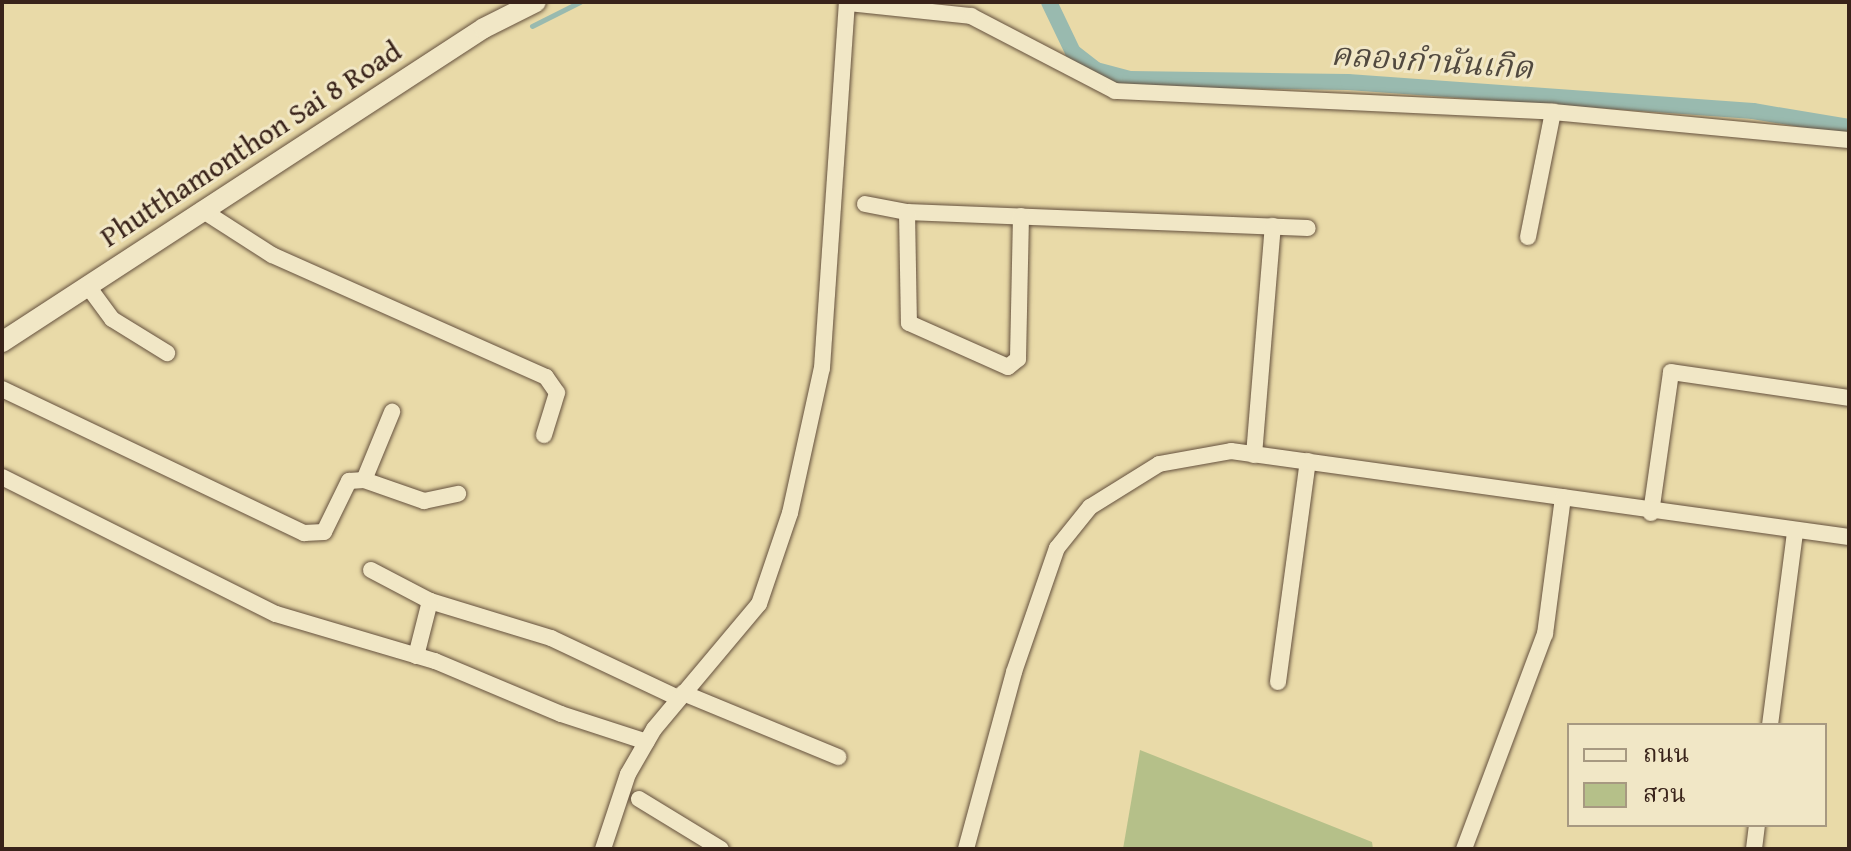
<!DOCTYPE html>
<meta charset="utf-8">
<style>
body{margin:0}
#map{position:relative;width:1851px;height:851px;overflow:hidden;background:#e9daa8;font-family:"Gentium Book Plus","Noto Serif Thai",serif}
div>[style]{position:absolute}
.green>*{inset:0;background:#b5c089}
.stream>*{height:5px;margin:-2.5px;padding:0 2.5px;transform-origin:2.5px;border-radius:2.5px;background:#99baaf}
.canal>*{height:16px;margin:-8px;padding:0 8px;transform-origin:8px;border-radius:8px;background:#99baaf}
.roads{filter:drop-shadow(0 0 2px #65513e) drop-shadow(0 0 2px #65513e)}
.minor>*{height:16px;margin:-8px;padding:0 8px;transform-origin:8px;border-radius:8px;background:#f1e7c6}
.tertiary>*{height:20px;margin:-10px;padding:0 10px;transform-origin:10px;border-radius:10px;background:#f1e7c6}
span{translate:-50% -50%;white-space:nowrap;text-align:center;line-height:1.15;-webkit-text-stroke:6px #f1e7c6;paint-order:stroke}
.street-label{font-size:30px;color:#39231a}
.water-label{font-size:32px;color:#51493f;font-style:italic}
.frame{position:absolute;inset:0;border:4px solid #39231a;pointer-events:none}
.legend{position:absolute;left:1567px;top:723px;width:260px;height:104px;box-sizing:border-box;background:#f1e7c6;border:2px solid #a79981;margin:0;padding:10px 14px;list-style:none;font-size:24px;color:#39231a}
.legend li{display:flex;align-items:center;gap:16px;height:40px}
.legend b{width:40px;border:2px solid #a79981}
</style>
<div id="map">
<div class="green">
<div style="clip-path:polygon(1140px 750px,1372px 842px,1373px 849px,1123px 849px)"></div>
</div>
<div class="stream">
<div style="left:532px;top:26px;width:54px;rotate:-26.6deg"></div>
</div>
<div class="canal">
<div style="left:1049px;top:2px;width:55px;rotate:64.4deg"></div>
<div style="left:1073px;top:52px;width:29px;rotate:38deg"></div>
<div style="left:1096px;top:70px;width:35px;rotate:15deg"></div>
<div style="left:1130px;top:79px;width:218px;rotate:0.8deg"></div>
<div style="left:1348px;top:82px;width:406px;rotate:4.1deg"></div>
<div style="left:1753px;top:111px;width:97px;rotate:9.5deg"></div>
</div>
<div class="roads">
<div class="minor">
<div style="left:847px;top:3px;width:125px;rotate:6deg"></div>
<div style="left:971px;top:16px;width:162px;rotate:27.5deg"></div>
<div style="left:1115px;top:91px;width:439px;rotate:2.7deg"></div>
<div style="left:1553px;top:112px;width:297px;rotate:5.4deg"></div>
<div style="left:865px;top:204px;width:43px;rotate:10.8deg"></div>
<div style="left:907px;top:212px;width:401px;rotate:2.3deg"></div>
<div style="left:202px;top:210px;width:83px;rotate:32.7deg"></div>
<div style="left:272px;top:255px;width:300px;rotate:24deg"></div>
<div style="left:546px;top:377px;width:19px;rotate:55deg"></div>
<div style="left:557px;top:393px;width:44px;rotate:107.2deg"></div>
<div style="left:907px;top:212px;width:111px;rotate:89deg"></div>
<div style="left:909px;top:323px;width:108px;rotate:24deg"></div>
<div style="left:1008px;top:367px;width:13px;rotate:-39deg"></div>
<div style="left:1018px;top:359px;width:143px;rotate:-88.8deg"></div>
<div style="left:1528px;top:237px;width:127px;rotate:-78.7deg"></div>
<div style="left:87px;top:285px;width:42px;rotate:53.7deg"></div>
<div style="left:112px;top:319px;width:65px;rotate:31.7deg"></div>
<div style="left:2px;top:389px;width:335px;rotate:25.5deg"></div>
<div style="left:304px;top:533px;width:20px;rotate:-3deg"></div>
<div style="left:324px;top:532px;width:57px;rotate:-63.9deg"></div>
<div style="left:349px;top:481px;width:15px;rotate:-4deg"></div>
<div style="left:364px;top:480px;width:64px;rotate:19.3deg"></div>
<div style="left:424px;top:501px;width:35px;rotate:-12deg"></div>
<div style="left:1254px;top:455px;width:230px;rotate:-85.3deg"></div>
<div style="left:2px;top:477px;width:306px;rotate:26.6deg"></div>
<div style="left:276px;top:614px;width:166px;rotate:16.5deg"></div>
<div style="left:435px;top:661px;width:137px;rotate:22.8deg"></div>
<div style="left:561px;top:714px;width:90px;rotate:18deg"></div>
<div style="left:364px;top:480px;width:74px;rotate:-67.6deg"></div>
<div style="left:1651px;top:513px;width:142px;rotate:-81.9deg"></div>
<div style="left:1671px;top:372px;width:180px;rotate:8.3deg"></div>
<div style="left:371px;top:570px;width:67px;rotate:27.7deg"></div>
<div style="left:430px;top:601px;width:127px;rotate:17deg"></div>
<div style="left:551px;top:638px;width:140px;rotate:25.3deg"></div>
<div style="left:416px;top:656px;width:57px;rotate:-75.7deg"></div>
<div style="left:1278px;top:682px;width:223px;rotate:-82.3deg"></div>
<div style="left:683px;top:693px;width:168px;rotate:22.4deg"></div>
<div style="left:1770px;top:725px;width:195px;rotate:-82.6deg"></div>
<div style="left:639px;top:799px;width:96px;rotate:31.4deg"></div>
<div style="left:603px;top:849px;width:79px;rotate:-71.6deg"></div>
<div style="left:628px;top:774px;width:52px;rotate:-60deg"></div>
<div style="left:654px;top:729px;width:163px;rotate:-50deg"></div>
<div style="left:759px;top:604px;width:96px;rotate:-71.2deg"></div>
<div style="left:790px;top:513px;width:148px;rotate:-77.6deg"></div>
<div style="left:822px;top:368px;width:367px;rotate:-86.1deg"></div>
<div style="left:966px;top:849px;width:183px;rotate:-74.8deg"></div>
<div style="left:1014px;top:672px;width:131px;rotate:-70.9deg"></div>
<div style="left:1057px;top:548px;width:53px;rotate:-51.2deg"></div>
<div style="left:1090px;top:507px;width:81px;rotate:-31.9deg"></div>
<div style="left:1159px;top:464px;width:73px;rotate:-10.2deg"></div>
<div style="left:1231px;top:451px;width:624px;rotate:7.92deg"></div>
<div style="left:1464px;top:849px;width:230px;rotate:-69.4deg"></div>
<div style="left:1545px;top:634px;width:138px;rotate:-82.5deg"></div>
<div style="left:1754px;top:849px;width:24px;rotate:-83deg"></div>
</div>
<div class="tertiary">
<div style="left:2px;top:342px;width:575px;rotate:-33.08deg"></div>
<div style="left:484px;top:28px;width:58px;rotate:-26.6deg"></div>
</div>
</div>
<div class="street-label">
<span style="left:250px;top:143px;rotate:-33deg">Phutthamonthon Sai 8 Road</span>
</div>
<div class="water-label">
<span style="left:1432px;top:61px;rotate:4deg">คลองกำนันเกิด</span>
</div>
<div class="frame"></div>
<ul class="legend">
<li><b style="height:10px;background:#f1e7c6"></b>ถนน</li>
<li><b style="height:22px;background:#b5c089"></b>สวน</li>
</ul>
</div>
